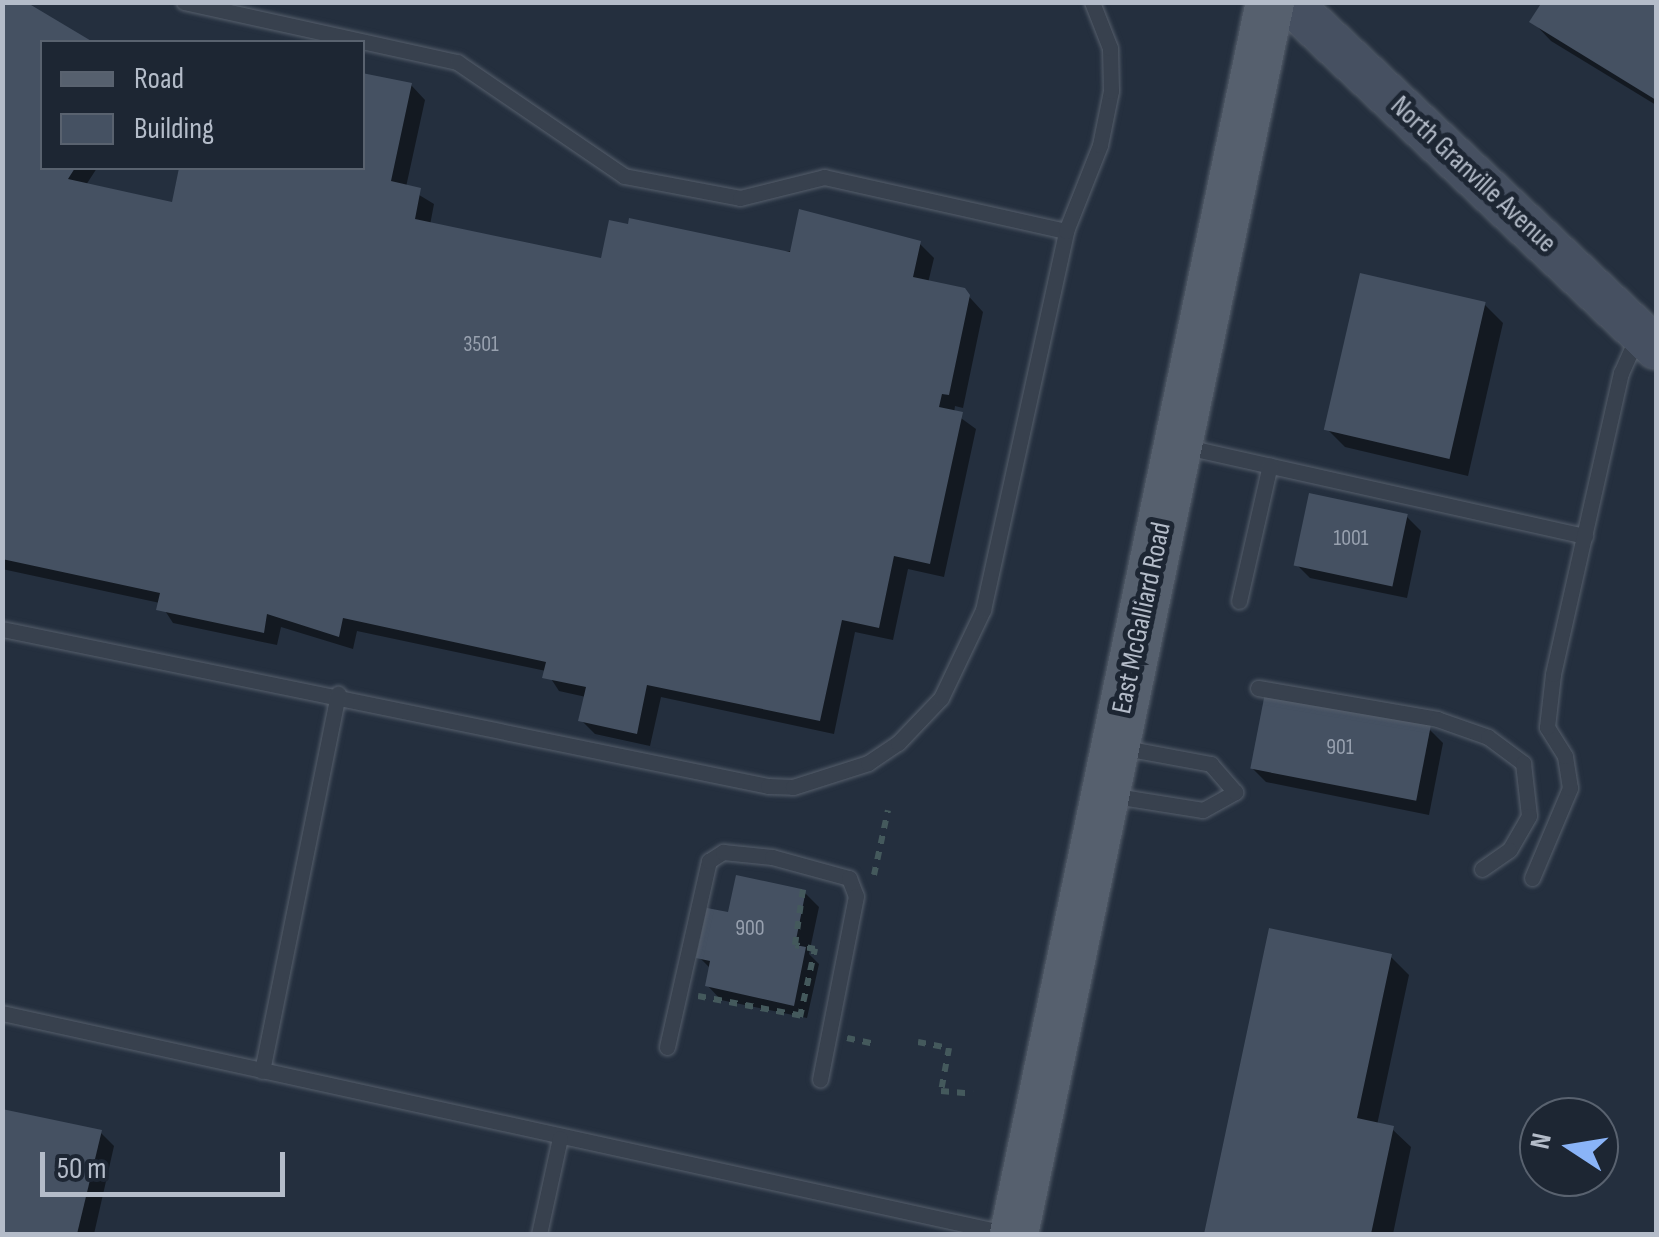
<!DOCTYPE html>
<style>
body{margin:0}
#map{position:relative;width:1659px;height:1237px;overflow:hidden;background:#242f3e;font-family:"Sofia Sans Condensed",sans-serif}
div>[style]{position:absolute}
.shadow>*{inset:0;background:#0007}
.building>*{inset:0;background:#455162;transform-origin:0 0}
.path>*{height:6px;margin-top:-3px;transform-origin:0;background:repeating-linear-gradient(90deg,#44595c 0 8px,transparent 0 16px)}
.roads{filter:drop-shadow(0 0 2px #565f6c) drop-shadow(0 0 2px #565f6c)}
.lane>*{height:15px;margin:-7.5px;padding:0 7.5px;transform-origin:7.5px;border-radius:7.5px;background:#38414e}
.secondary>*{height:42px;margin:-21px;padding:0 21px;transform-origin:21px;border-radius:21px;background:#465061}
.primary>*{height:48px;margin:-24px;padding:0 24px;transform-origin:24px;border-radius:24px;background:#56606e}
span{translate:-50% -50%;white-space:nowrap;text-align:center;line-height:1.15;-webkit-text-stroke:10px #1d2633;paint-order:stroke}
.number-label{font-size:22px;color:#98a1af}
.number-label span{-webkit-text-stroke-width:0}
.street-label{font-size:28px;color:#b4bcc9}
.frame{position:absolute;inset:0;border:5px solid #b4bcc9;pointer-events:none}
.legend{position:absolute;left:40px;top:40px;width:325px;height:130px;box-sizing:border-box;background:#1d2633;border:2px solid #59626f;margin:0;padding:12px 18px;list-style:none;font-size:30px;color:#b4bcc9}
.legend li{display:flex;align-items:center;gap:20px;height:50px}
.legend b{width:50px;border:2px solid #59626f}
.north{position:absolute;left:1519px;top:1097px;width:100px;height:100px;box-sizing:border-box;background:#1d2633;border:2px solid #59626f;border-radius:50%;rotate:282deg;font-size:28px;font-weight:700;line-height:40px;text-align:center;color:#b4bcc9}
.north::after{content:'';display:block;margin:auto;width:35px;height:45px;background:#8ab4f8;clip-path:polygon(50% 0,100% 100%,50% 72%,0 100%)}
.scale{position:absolute;left:40px;top:1152px;width:245px;height:45px;box-sizing:border-box;border:5px solid #b4bcc9;border-top:0;padding-left:12px;font-size:30px;line-height:35px;white-space:nowrap;color:#b4bcc9;-webkit-text-stroke:8px #1d2633;paint-order:stroke}
</style>
<div id="map">
<div class="shadow">
<div style="clip-path:polygon(2px 2px,21px 2px,88px 42px,42px 42px,42px 168px,97px 168px,86px 185px,174px 205px,182px 168px,362px 168px,411px 85px,425px 100px,406px 187px,434px 204px,430px 225px,603px 261px,920px 244px,934px 258px,928px 283px,963px 290px,983px 312px,963px 408px,955px 406px,954px 413px,976px 429px,944px 577px,908px 569px,893px 640px,855px 632px,834px 734px,661px 697px,650px 746px,595px 734px,581px 720px,586px 697px,559px 691px,546px 671px,357px 631px,353px 649px,281px 627px,277px 645px,173px 623px,160px 603px,2px 569px)"></div>
<div style="clip-path:polygon(1544px 2px,1656px 2px,1656px 105px,1551px 41px,1533px 22px)"></div>
<div style="clip-path:polygon(1484px 304px,1503px 323px,1468px 476px,1345px 447px,1327px 429px)"></div>
<div style="clip-path:polygon(1407px 517px,1421px 531px,1407px 598px,1310px 578px,1296px 564px)"></div>
<div style="clip-path:polygon(1429px 729px,1443px 743px,1429px 815px,1266px 782px,1252px 768px)"></div>
<div style="clip-path:polygon(805px 893px,819px 907px,809px 954px,819px 964px,807px 1018px,721px 1000px,707px 985px,711px 969px,699px 957px,730px 915px)"></div>
<div style="clip-path:polygon(1271px 931px,1390px 956px,1409px 975px,1377px 1125px,1392px 1129px,1411px 1147px,1393px 1234px,1206px 1234px)"></div>
<div style="clip-path:polygon(2px 1112px,100px 1132px,114px 1146px,94px 1234px,2px 1234px)"></div>
</div>
<div class="building">
<div style="clip-path:polygon(2px 2px,26px 2px,93px 42px,42px 42px,42px 168px,75px 168px,68px 179px,172px 202px,179px 168px,362px 168px,362px 73px,412px 83px,391px 181px,421px 188px,415px 219px,601px 258px,609px 220px,628px 224px,629px 218px,790px 252px,799px 209px,921px 241px,913px 277px,965px 288px,970px 295px,949px 395px,942px 394px,939px 407px,963px 412px,930px 564px,894px 556px,879px 628px,842px 620px,820px 721px,647px 685px,637px 734px,578px 721px,586px 687px,542px 678px,546px 662px,343px 618px,339px 637px,267px 614px,264px 633px,156px 610px,160px 593px,2px 559px)"></div>
<div style="clip-path:polygon(1542px 2px,1656px 2px,1656px 100px,1529px 22px)"></div>
<div style="left:1360px;top:273px;width:129px;height:161px;rotate:13deg"></div>
<div style="left:1309px;top:493px;width:101px;height:74px;rotate:12deg"></div>
<div style="left:1265px;top:693px;width:169px;height:77px;rotate:11deg"></div>
<div style="clip-path:polygon(736px 875px,806px 890px,795px 945px,806px 947px,794px 1006px,705px 986px,710px 961px,696px 958px,707px 908px,728px 912px)"></div>
<div style="clip-path:polygon(1269px 928px,1392px 954px,1357px 1118px,1394px 1126px,1371px 1234px,1204px 1234px)"></div>
<div style="clip-path:polygon(2px 1109px,102px 1130px,77px 1234px,2px 1234px)"></div>
</div>
<div class="path">
<div style="left:874px;top:875px;width:66px;rotate:-77.8deg"></div>
<div style="left:698px;top:996px;width:107px;rotate:10.8deg"></div>
<div style="left:800px;top:1017px;width:70px;rotate:-77.6deg"></div>
<div style="left:815px;top:949px;width:20px;rotate:-169deg"></div>
<div style="left:795px;top:945px;width:57px;rotate:-81.9deg"></div>
<div style="left:847px;top:1038px;width:25px;rotate:12deg"></div>
<div style="left:918px;top:1042px;width:32px;rotate:11deg"></div>
<div style="left:949px;top:1048px;width:44px;rotate:100.5deg"></div>
<div style="left:941px;top:1091px;width:32px;rotate:5deg"></div>
</div>
<div class="roads">
<div class="lane">
<div style="left:184px;top:2px;width:280px;rotate:12.4deg"></div>
<div style="left:457px;top:62px;width:202px;rotate:34.3deg"></div>
<div style="left:624px;top:176px;width:118px;rotate:10.7deg"></div>
<div style="left:740px;top:198px;width:87px;rotate:-14deg"></div>
<div style="left:824px;top:177px;width:248px;rotate:12.6deg"></div>
<div style="left:1182px;top:446px;width:413px;rotate:12.6deg"></div>
<div style="left:1239px;top:601px;width:139px;rotate:-77.2deg"></div>
<div style="left:2px;top:629px;width:782px;rotate:11.58deg"></div>
<div style="left:768px;top:786px;width:25px;rotate:2deg"></div>
<div style="left:793px;top:787px;width:79px;rotate:-17.7deg"></div>
<div style="left:868px;top:763px;width:36px;rotate:-34deg"></div>
<div style="left:898px;top:743px;width:62px;rotate:-46.3deg"></div>
<div style="left:941px;top:698px;width:98px;rotate:-64.5deg"></div>
<div style="left:983px;top:610px;width:388px;rotate:-77.6deg"></div>
<div style="left:1066px;top:231px;width:92px;rotate:-68.4deg"></div>
<div style="left:1100px;top:145px;width:55px;rotate:-78.5deg"></div>
<div style="left:1111px;top:91px;width:43px;rotate:-91.3deg"></div>
<div style="left:1110px;top:48px;width:49px;rotate:-111.4deg"></div>
<div style="left:1258px;top:688px;width:182px;rotate:9.8deg"></div>
<div style="left:1437px;top:719px;width:54px;rotate:19.4deg"></div>
<div style="left:1488px;top:737px;width:44px;rotate:36.6deg"></div>
<div style="left:1523px;top:763px;width:53px;rotate:83.5deg"></div>
<div style="left:1529px;top:816px;width:39px;rotate:120deg"></div>
<div style="left:1509px;top:850px;width:33px;rotate:145deg"></div>
<div style="left:1109px;top:795px;width:95px;rotate:9.1deg"></div>
<div style="left:1203px;top:810px;width:37px;rotate:-29deg"></div>
<div style="left:1235px;top:792px;width:37px;rotate:-131deg"></div>
<div style="left:1211px;top:764px;width:94px;rotate:-169.5deg"></div>
<div style="left:1532px;top:878px;width:98px;rotate:-67.1deg"></div>
<div style="left:1570px;top:788px;width:32px;rotate:-99deg"></div>
<div style="left:1565px;top:756px;width:34px;rotate:-122deg"></div>
<div style="left:1547px;top:727px;width:53px;rotate:-83.5deg"></div>
<div style="left:1553px;top:674px;width:309px;rotate:-77.3deg"></div>
<div style="left:1621px;top:373px;width:39px;rotate:-66deg"></div>
<div style="left:2px;top:1013px;width:1032px;rotate:12.37deg"></div>
<div style="left:667px;top:1047px;width:191px;rotate:-77.3deg"></div>
<div style="left:709px;top:861px;width:17px;rotate:-33deg"></div>
<div style="left:723px;top:852px;width:49px;rotate:5.8deg"></div>
<div style="left:772px;top:857px;width:80px;rotate:15.3deg"></div>
<div style="left:849px;top:878px;width:19px;rotate:69deg"></div>
<div style="left:856px;top:896px;width:187px;rotate:101.1deg"></div>
<div style="left:262px;top:1071px;width:385px;rotate:-78.6deg"></div>
<div style="left:539px;top:1234px;width:98px;rotate:-77.7deg"></div>
</div>
<div class="secondary">
<div style="left:1289px;top:2px;width:504px;rotate:43.31deg"></div>
</div>
<div class="primary">
<div style="left:1014px;top:1234px;width:1258px;rotate:-78.26deg"></div>
</div>
</div>
<div class="number-label">
<span style="left:481px;top:345px">3501</span>
<span style="left:1351px;top:539px">1001</span>
<span style="left:1340px;top:748px">901</span>
<span style="left:750px;top:929px">900</span>
</div>
<div class="street-label">
<span style="left:1473px;top:175px;rotate:43deg">North Granville Avenue</span>
<span style="left:1142px;top:618px;rotate:-78deg">East McGalliard Road</span>
</div>
<div class="frame"></div>
<ul class="legend">
<li><b style="height:12px;background:#56606e"></b>Road</li>
<li><b style="height:28px;background:#455162"></b>Building</li>
</ul>
<div class="north">N</div>
<div class="scale">50 m</div>
</div>
